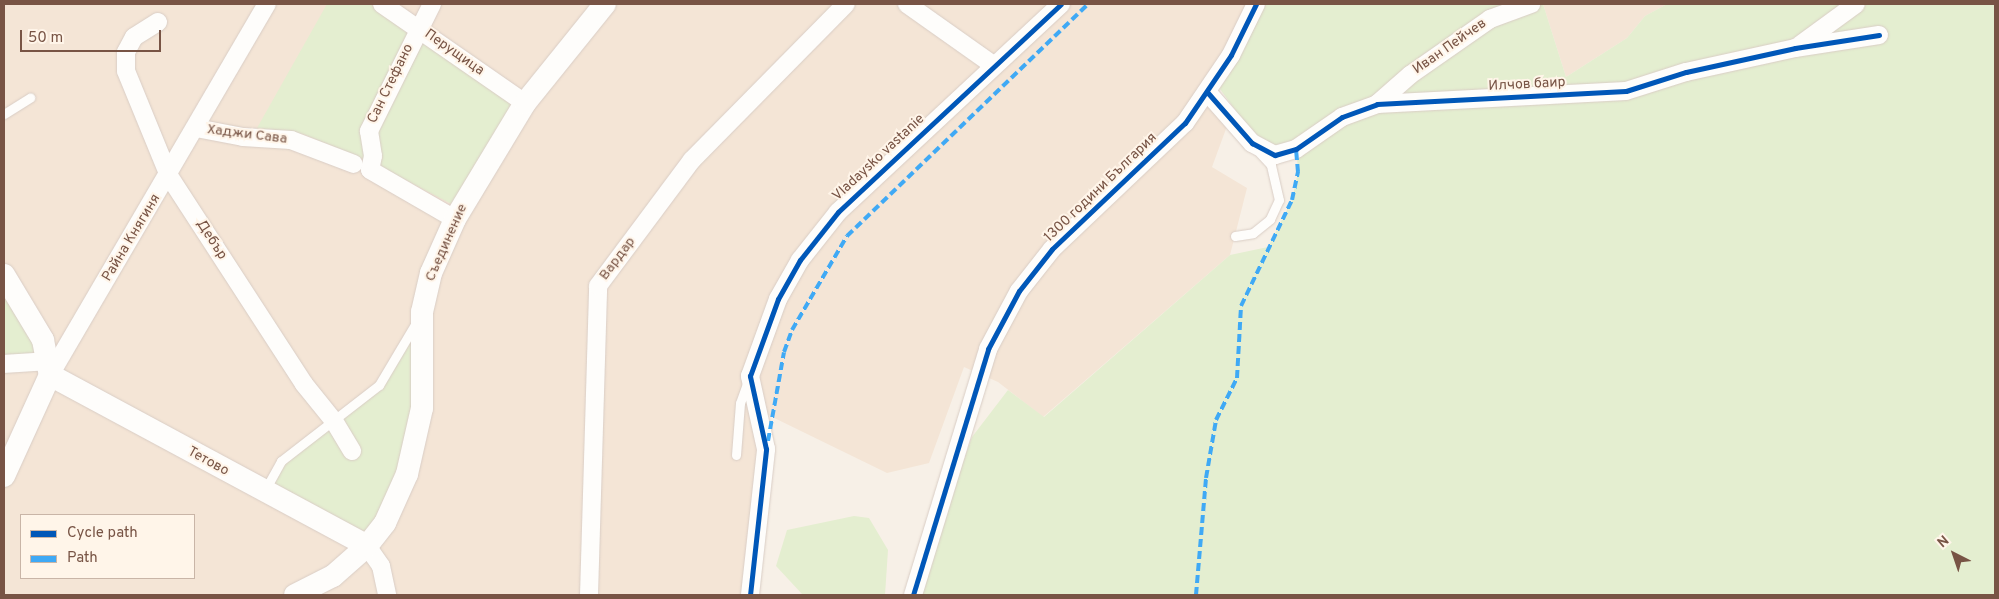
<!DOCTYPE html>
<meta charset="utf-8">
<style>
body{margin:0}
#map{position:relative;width:1999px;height:599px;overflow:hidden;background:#f7f0e7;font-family:Overpass,sans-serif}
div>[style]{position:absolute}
.residential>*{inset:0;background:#f4e5d6}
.green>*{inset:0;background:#e4eed0}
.roads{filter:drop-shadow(0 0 1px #d9cdc5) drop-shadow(0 0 1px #d9cdc5)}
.service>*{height:9px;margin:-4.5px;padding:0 4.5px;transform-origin:4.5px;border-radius:4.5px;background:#fefdfb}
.minor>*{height:18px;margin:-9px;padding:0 9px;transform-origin:9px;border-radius:9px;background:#fefdfb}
.tertiary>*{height:22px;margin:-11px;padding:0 11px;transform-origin:11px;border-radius:11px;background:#fefdfb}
.quiet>*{height:4px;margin-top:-2px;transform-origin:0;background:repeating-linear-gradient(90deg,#3fa9f5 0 8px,transparent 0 12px)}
.cycleway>*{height:5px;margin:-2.5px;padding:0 2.5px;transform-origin:2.5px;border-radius:2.5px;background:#0057b8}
span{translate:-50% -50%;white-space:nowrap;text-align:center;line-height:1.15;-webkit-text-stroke:4px #fff5e9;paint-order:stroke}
.street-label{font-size:14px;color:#785445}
.frame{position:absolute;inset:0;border:5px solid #785445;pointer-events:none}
.legend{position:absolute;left:20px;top:514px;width:175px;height:65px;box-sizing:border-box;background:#fff5e9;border:1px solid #c9b5a7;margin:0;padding:6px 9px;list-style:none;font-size:15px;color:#785445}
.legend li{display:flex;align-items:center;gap:10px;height:25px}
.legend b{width:25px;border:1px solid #c9b5a7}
.north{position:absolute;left:1929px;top:529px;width:50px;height:50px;-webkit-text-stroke:4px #fff5e9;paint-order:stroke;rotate:319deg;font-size:14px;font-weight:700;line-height:20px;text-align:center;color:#785445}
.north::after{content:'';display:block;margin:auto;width:18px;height:22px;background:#785445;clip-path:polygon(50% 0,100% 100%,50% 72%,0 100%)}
.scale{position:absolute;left:20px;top:30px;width:141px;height:22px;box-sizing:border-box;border:2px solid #785445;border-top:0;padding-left:6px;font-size:15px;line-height:18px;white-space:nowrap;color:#785445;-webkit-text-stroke:4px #fff5e9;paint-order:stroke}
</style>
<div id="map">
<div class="residential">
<div style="clip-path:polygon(evenodd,4px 4px,1256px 4px,1206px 94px,1230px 118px,1212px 167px,1247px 188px,1230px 255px,1043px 417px,998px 382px,964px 367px,929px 463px,887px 473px,756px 409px,766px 449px,750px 595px,4px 595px,4px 4px,21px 515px,194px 515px,194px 578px,21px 578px,21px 515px)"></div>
<div style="clip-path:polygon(1543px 4px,1667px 4px,1645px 16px,1627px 38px,1566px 77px)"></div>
</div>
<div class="green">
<div style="clip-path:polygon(327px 4px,370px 4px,517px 105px,459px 208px,377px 165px,303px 134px,257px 128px)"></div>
<div style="clip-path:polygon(1256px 4px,1543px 4px,1566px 77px,1627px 38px,1645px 16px,1667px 4px,1995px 4px,1995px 595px,915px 595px,972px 437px,1008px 390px,1044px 417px,1230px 255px,1268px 247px,1292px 200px,1298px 172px,1296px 143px,1272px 149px,1254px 136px,1220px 89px,1231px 55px)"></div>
<div style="clip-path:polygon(4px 275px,49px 361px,4px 364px)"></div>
<div style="clip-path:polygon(422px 312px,422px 408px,367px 546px,265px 493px,281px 461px,379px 385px)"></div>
<div style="clip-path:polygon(854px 516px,869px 518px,888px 550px,885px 595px,802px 594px,776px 566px,787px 530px)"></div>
</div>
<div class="roads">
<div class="service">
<div style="left:4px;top:114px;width:31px;rotate:-32deg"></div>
<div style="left:1235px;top:236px;width:18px;rotate:-9deg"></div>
<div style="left:1253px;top:233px;width:22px;rotate:-39deg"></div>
<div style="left:1270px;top:219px;width:21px;rotate:-65deg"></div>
<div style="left:1279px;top:200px;width:36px;rotate:-103deg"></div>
<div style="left:1271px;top:165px;width:16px;rotate:-133deg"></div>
<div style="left:736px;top:455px;width:52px;rotate:-85.6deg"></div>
<div style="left:740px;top:403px;width:23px;rotate:-70deg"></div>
<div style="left:265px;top:490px;width:33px;rotate:-61deg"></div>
<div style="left:281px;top:461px;width:124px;rotate:-37.8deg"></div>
<div style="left:379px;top:385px;width:74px;rotate:-59.3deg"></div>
</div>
<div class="minor">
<div style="left:382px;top:4px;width:174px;rotate:34.7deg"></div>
<div style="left:432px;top:4px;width:142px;rotate:116.4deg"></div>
<div style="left:369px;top:131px;width:25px;rotate:81deg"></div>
<div style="left:373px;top:156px;width:14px;rotate:102deg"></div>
<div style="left:370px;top:170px;width:98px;rotate:30deg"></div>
<div style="left:907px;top:4px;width:105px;rotate:35.3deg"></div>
<div style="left:158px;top:22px;width:28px;rotate:148deg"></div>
<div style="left:134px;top:37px;width:17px;rotate:118deg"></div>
<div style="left:126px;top:52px;width:19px;rotate:90deg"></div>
<div style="left:126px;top:71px;width:113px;rotate:67.7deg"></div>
<div style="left:169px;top:176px;width:248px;rotate:57deg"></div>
<div style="left:304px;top:384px;width:48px;rotate:51deg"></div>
<div style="left:334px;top:421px;width:35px;rotate:59deg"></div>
<div style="left:1800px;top:45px;width:69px;rotate:-36.2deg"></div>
<div style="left:1208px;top:93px;width:67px;rotate:48.7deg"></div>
<div style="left:1252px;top:143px;width:26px;rotate:28deg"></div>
<div style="left:1275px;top:155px;width:22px;rotate:-16deg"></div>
<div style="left:1296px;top:149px;width:56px;rotate:-34.8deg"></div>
<div style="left:1342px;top:117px;width:37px;rotate:-20deg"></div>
<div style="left:1377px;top:104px;width:249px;rotate:-3deg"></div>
<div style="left:1626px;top:91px;width:63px;rotate:-17.6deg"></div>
<div style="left:1686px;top:72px;width:112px;rotate:-12.4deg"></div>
<div style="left:1795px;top:48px;width:85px;rotate:-8.8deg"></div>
<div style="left:1377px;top:104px;width:44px;rotate:-41.3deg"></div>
<div style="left:1410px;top:75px;width:98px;rotate:-35deg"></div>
<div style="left:1490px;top:19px;width:44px;rotate:-20.1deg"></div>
<div style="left:196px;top:128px;width:48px;rotate:10.8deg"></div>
<div style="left:243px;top:137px;width:48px;rotate:3.6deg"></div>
<div style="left:291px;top:140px;width:67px;rotate:20.9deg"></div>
<div style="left:4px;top:364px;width:45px;rotate:-3.8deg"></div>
<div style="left:50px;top:375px;width:430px;rotate:-59.7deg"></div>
<div style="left:367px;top:546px;width:24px;rotate:55deg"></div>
<div style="left:381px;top:566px;width:30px;rotate:78deg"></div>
<div style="left:589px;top:595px;width:309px;rotate:-88.3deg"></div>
<div style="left:598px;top:286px;width:157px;rotate:-53.3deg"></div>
<div style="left:692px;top:160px;width:219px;rotate:-45.4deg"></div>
<div style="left:750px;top:595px;width:147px;rotate:-83.7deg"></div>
<div style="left:766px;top:449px;width:75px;rotate:-102.4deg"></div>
<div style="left:750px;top:376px;width:82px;rotate:-70deg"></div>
<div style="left:778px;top:299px;width:45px;rotate:-60.6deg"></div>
<div style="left:800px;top:260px;width:61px;rotate:-51.6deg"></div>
<div style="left:838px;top:212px;width:305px;rotate:-43deg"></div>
<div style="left:913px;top:595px;width:257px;rotate:-73deg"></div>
<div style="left:988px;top:349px;width:66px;rotate:-61.9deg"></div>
<div style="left:1019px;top:291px;width:53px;rotate:-51.8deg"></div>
<div style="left:1052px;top:249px;width:183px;rotate:-43.5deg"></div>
<div style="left:1185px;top:123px;width:82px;rotate:-55.9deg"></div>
<div style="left:1231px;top:55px;width:57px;rotate:-63.9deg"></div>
</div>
<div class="tertiary">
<div style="left:4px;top:275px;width:76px;rotate:59deg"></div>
<div style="left:43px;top:340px;width:36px;rotate:79deg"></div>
<div style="left:50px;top:375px;width:111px;rotate:114.5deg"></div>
<div style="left:50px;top:375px;width:360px;rotate:28.3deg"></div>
<div style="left:295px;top:595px;width:42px;rotate:-26.6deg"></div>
<div style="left:333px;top:576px;width:45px;rotate:-41.4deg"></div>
<div style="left:367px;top:546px;width:29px;rotate:-52deg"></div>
<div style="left:385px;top:523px;width:54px;rotate:-65.8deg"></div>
<div style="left:407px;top:474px;width:68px;rotate:-77.2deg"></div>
<div style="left:422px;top:408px;width:96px;rotate:-90deg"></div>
<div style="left:422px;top:312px;width:40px;rotate:-77deg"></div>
<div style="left:431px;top:273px;width:59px;rotate:-66deg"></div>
<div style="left:455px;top:219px;width:135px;rotate:-58.9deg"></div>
<div style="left:525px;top:103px;width:127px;rotate:-51.1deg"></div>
</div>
</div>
<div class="quiet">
<div style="left:768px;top:441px;width:90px;rotate:-79.8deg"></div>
<div style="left:784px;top:352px;width:23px;rotate:-70deg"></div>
<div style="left:792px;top:330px;width:109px;rotate:-59.7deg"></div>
<div style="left:847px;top:236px;width:335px;rotate:-43.9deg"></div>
<div style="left:1196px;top:595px;width:117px;rotate:-85.1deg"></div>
<div style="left:1206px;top:478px;width:59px;rotate:-80.2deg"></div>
<div style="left:1216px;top:420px;width:47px;rotate:-63.4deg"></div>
<div style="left:1237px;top:378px;width:72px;rotate:-86.8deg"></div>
<div style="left:1241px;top:306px;width:118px;rotate:-64.3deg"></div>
<div style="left:1292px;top:200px;width:29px;rotate:-78deg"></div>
<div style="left:1298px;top:172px;width:23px;rotate:-95deg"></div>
</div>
<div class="cycleway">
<div style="left:1208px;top:93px;width:67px;rotate:48.7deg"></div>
<div style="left:1252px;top:143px;width:26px;rotate:28deg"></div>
<div style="left:1275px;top:155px;width:22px;rotate:-16deg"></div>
<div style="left:1296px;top:149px;width:56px;rotate:-34.8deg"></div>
<div style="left:1342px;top:117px;width:37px;rotate:-20deg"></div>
<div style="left:1377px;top:104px;width:249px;rotate:-3deg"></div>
<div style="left:1626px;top:91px;width:63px;rotate:-17.6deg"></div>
<div style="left:1686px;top:72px;width:112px;rotate:-12.4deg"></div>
<div style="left:1795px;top:48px;width:85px;rotate:-8.8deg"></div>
<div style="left:750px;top:595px;width:147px;rotate:-83.7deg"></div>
<div style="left:766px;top:449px;width:75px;rotate:-102.4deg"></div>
<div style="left:750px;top:376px;width:82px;rotate:-70deg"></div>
<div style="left:778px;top:299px;width:45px;rotate:-60.6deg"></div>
<div style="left:800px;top:260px;width:61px;rotate:-51.6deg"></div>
<div style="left:838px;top:212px;width:305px;rotate:-43deg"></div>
<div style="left:913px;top:595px;width:257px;rotate:-73deg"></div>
<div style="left:988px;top:349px;width:66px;rotate:-61.9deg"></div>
<div style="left:1019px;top:291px;width:53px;rotate:-51.8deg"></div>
<div style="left:1052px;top:249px;width:183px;rotate:-43.5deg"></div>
<div style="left:1185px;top:123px;width:82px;rotate:-55.9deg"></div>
<div style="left:1231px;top:55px;width:57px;rotate:-63.9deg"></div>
</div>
<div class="street-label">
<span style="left:1450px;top:47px;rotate:-35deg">Иван Пейчев</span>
<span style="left:454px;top:53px;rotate:35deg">Перущица</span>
<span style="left:391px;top:84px;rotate:-64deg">Сан Стефано</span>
<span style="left:1527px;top:85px;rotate:-3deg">Илчов баир</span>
<span style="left:247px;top:135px;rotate:7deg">Хаджи Сава</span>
<span style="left:879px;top:158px;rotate:-43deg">Vladaysko vastanie</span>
<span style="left:1101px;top:188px;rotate:-44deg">1300 години България</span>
<span style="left:132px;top:238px;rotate:-59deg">Райна Княгиня</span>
<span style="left:211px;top:240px;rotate:57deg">Дебър</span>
<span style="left:447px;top:243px;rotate:-66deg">Съединение</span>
<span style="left:618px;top:259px;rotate:-53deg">Вардар</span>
<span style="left:208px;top:462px;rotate:29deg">Тетово</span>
</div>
<div class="frame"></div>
<ul class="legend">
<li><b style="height:6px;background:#0057b8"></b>Cycle path</li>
<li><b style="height:6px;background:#3fa9f5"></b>Path</li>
</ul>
<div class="north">N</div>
<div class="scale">50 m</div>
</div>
